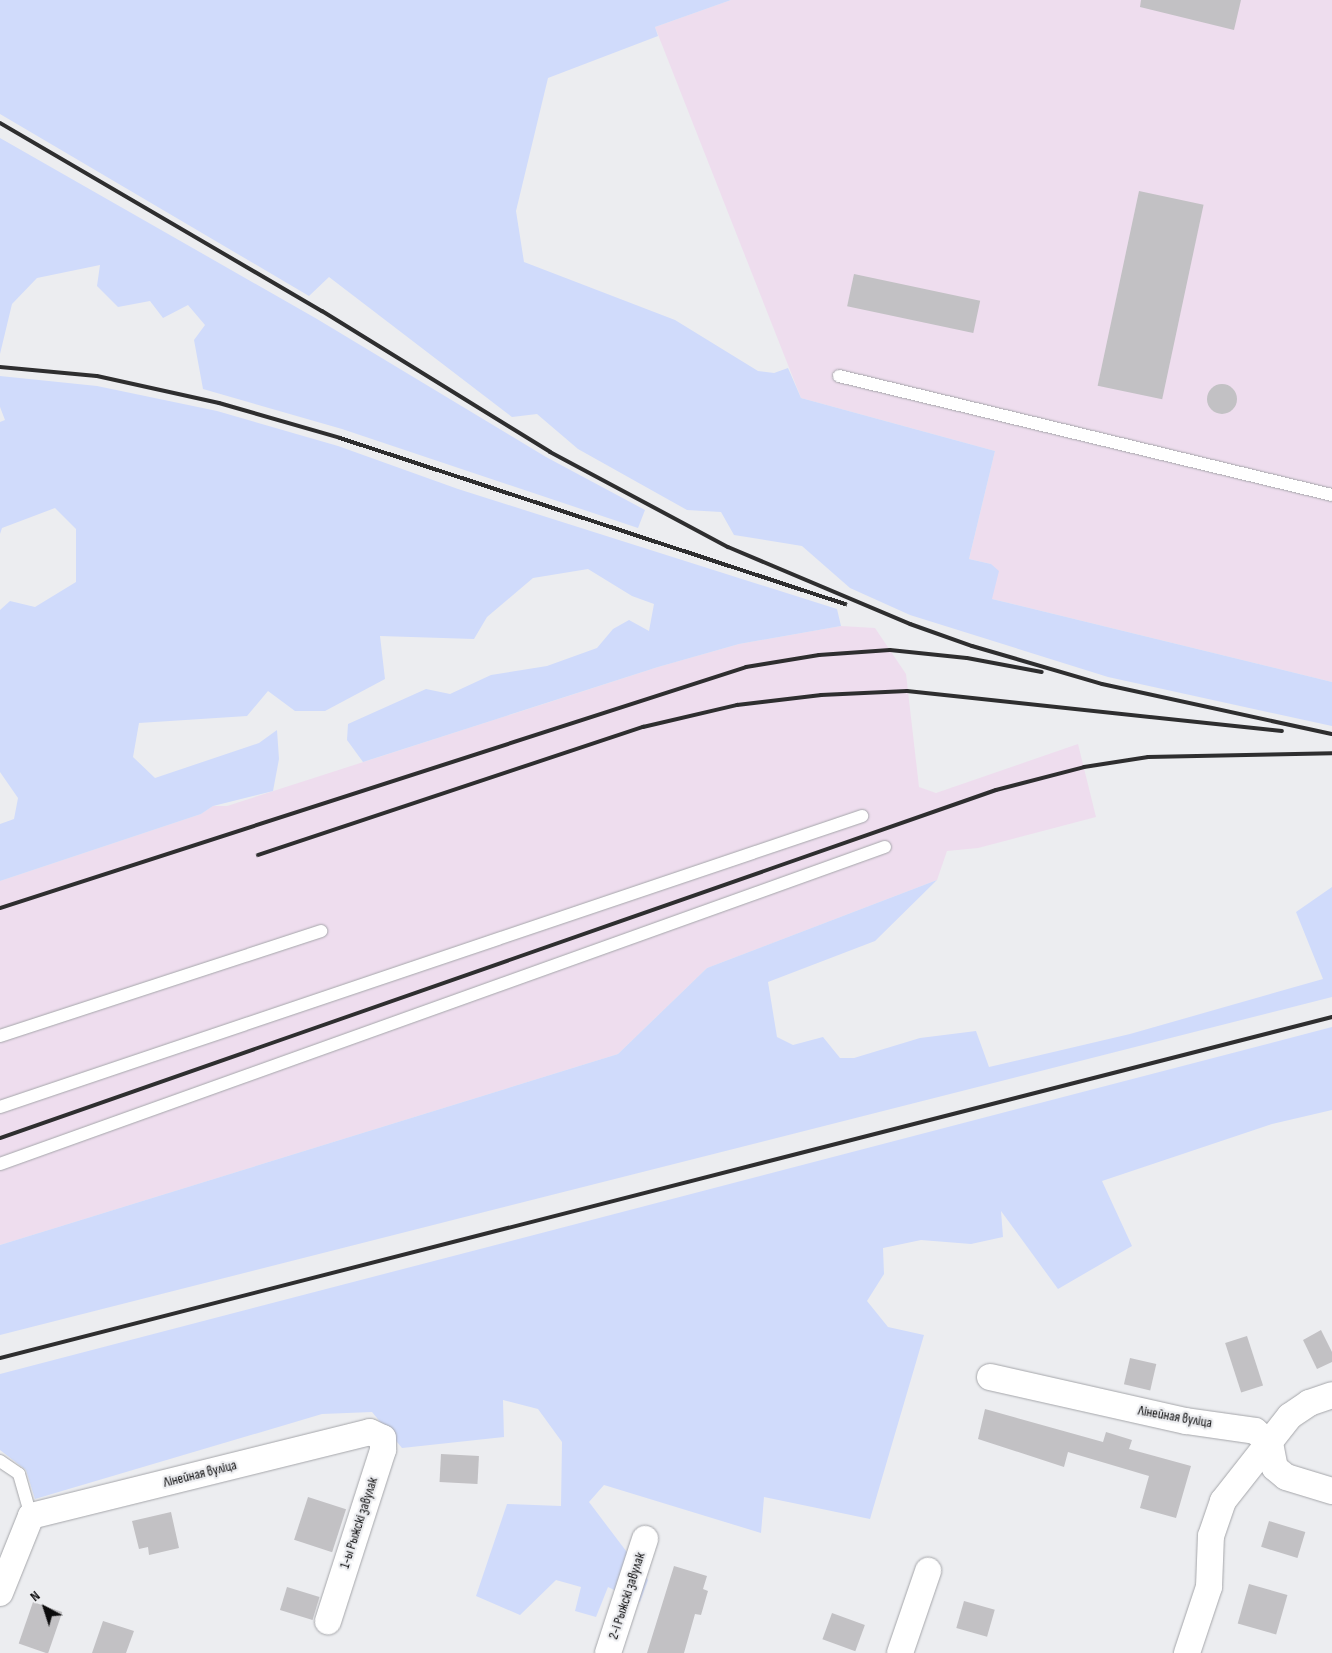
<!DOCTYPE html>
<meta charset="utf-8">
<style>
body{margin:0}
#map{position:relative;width:1332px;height:1653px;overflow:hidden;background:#ecedf0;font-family:"Sofia Sans Condensed",sans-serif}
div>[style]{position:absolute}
.industrial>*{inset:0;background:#ede}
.green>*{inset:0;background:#d0dbfb}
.building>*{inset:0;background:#c2c1c4;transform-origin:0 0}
.round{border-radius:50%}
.roads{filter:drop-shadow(0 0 1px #a5a6aa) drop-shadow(0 0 1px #a5a6aa)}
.lane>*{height:12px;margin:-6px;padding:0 6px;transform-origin:6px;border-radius:6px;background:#fff}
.street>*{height:26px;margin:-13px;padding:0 13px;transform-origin:13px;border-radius:13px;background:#fff}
.rail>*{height:4px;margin:-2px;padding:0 2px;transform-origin:2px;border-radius:2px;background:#2e2e2f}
span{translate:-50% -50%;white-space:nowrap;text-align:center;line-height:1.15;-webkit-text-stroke:4.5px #ecedf0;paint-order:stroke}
.street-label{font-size:14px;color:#0b0b0c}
.north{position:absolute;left:20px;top:1583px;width:50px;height:50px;-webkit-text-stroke:4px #ecedf0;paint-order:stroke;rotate:320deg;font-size:14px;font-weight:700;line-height:20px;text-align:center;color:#0b0b0c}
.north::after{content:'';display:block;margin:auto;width:18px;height:22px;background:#0b0b0c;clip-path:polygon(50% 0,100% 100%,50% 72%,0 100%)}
</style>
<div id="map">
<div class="industrial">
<div style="clip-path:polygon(731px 0,1332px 0,1332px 682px,992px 599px,991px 564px,969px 559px,995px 451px,801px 398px,655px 27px)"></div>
<div style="clip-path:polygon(841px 626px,875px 628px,906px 674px,919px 787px,936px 793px,1078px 744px,1096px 817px,978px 848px,947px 851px,937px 880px,707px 968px,618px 1054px,0 1245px,0 881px,201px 814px,213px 806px,227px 806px,658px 667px,739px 644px)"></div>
</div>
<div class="green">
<div style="clip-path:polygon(0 0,731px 0,655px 27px,658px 36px,548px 78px,516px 211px,524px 262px,675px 320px,758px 371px,774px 373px,788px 368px,801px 398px,995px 451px,969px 559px,991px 564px,999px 571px,992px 599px,1332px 682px,1332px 726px,1108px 677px,910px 615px,850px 588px,802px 546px,734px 535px,721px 512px,687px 510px,578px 449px,537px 414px,512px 417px,329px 277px,309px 296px,0 114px)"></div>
<div style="clip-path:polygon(0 138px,317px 319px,546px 457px,645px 510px,638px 528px,342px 429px,203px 389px,194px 340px,205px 325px,188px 305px,163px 318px,150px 301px,118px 307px,97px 286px,100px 265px,37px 278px,12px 304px,0 354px)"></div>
<div style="clip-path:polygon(0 376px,97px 386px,217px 411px,338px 446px,458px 489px,837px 609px,841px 626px,739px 644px,658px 667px,363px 762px,347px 740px,348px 724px,426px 689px,450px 694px,491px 675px,547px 666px,597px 648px,613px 629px,629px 620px,649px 631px,654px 604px,632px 596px,588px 569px,533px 578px,487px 617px,474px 639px,380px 636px,385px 679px,325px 711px,295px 711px,268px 691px,247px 716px,139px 723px,133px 757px,155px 778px,259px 743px,277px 730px,279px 759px,273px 791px,213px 806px,201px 814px,0 881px,0 824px,14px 819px,18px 798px,0 772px,0 610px,10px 601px,35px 607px,76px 582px,76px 529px,55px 508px,2px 528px,0 534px,0 422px,5px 420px,0 407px)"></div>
<div style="clip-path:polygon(937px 880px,875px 941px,768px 982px,777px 1037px,793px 1045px,823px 1037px,840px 1058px,854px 1058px,920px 1038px,976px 1031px,989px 1067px,1130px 1034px,1323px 979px,1296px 912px,1332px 887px,1332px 997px,0 1335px,0 1245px,618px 1054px,707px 968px)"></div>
<div style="clip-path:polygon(1332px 1027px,1332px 1110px,1272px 1124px,1102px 1181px,1132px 1246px,1058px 1289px,1001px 1211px,1003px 1237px,971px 1244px,921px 1240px,883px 1248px,884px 1274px,867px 1301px,888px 1327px,924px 1335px,870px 1519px,764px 1497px,761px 1533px,604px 1485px,589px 1502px,648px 1580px,640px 1602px,608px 1587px,596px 1617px,575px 1611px,581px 1587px,556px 1580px,520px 1615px,476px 1596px,507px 1504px,561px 1506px,562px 1442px,538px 1409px,503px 1400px,504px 1437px,402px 1448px,372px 1412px,322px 1414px,35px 1499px,26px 1470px,0 1450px,0 1374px)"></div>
</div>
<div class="building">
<div style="clip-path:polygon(1141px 0,1241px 0,1234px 30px,1140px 7px)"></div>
<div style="left:1139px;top:191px;width:66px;height:199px;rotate:12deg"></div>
<div style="left:854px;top:274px;width:129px;height:33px;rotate:12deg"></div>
<div class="round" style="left:1207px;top:384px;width:30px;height:30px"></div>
<div style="clip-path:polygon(1321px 1330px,1332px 1352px,1332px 1362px,1317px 1369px,1303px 1340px)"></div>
<div style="left:1247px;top:1336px;width:52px;height:23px;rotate:72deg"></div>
<div style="left:1130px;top:1358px;width:27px;height:27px;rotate:13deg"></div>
<div style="clip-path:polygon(985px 1409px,1103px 1442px,1106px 1432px,1132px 1440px,1129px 1449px,1191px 1466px,1176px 1518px,1140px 1508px,1149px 1476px,1068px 1452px,1064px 1467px,978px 1439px)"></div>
<div style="left:441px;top:1454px;width:38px;height:28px;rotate:3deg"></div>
<div style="left:308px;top:1497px;width:40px;height:45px;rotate:18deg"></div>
<div style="clip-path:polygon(171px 1512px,179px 1548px,149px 1555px,148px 1547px,139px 1549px,132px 1521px)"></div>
<div style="left:1269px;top:1521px;width:38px;height:27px;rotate:17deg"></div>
<div style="clip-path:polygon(674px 1566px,707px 1576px,703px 1589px,708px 1591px,701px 1615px,695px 1614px,684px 1653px,647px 1653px)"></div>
<div style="left:1249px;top:1584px;width:40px;height:41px;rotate:16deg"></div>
<div style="left:287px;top:1587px;width:34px;height:24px;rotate:17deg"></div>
<div style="left:964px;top:1601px;width:32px;height:28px;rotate:16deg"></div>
<div style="left:33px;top:1602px;width:31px;height:44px;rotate:19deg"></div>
<div style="left:832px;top:1613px;width:35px;height:28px;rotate:20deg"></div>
<div style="clip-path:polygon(103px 1621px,134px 1631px,126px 1653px,92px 1653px)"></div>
</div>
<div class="roads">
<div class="lane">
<div style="left:839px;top:376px;width:507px;rotate:13.57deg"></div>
<div style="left:0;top:1036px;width:338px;rotate:-18.1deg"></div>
<div style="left:0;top:1107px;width:910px;rotate:-18.65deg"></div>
<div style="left:0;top:1164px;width:940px;rotate:-19.71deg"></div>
<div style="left:0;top:1461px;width:23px;rotate:34deg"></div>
<div style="left:19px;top:1474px;width:44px;rotate:74.1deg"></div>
</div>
<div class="street">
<div style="left:990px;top:1377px;width:201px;rotate:12.7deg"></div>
<div style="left:1186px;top:1421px;width:70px;rotate:8.2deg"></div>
<div style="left:1255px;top:1431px;width:19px;rotate:39deg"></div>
<div style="left:1270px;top:1443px;width:25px;rotate:79deg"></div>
<div style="left:1275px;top:1468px;width:14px;rotate:39deg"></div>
<div style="left:1286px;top:1477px;width:48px;rotate:16.9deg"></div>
<div style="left:0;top:1593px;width:83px;rotate:-68.1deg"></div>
<div style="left:31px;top:1516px;width:349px;rotate:-13.9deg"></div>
<div style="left:370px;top:1432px;width:14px;rotate:25deg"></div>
<div style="left:383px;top:1438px;width:12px;rotate:90deg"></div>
<div style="left:383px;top:1450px;width:180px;rotate:107.8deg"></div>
<div style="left:608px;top:1653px;width:120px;rotate:-72deg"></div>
<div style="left:900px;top:1653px;width:87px;rotate:-71.1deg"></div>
<div style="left:1187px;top:1653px;width:70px;rotate:-71.6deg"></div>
<div style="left:1209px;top:1587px;width:51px;rotate:-87.8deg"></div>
<div style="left:1211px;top:1536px;width:37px;rotate:-71deg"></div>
<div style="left:1223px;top:1501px;width:108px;rotate:-51.8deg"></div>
<div style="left:1290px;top:1416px;width:23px;rotate:-34deg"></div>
<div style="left:1309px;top:1403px;width:24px;rotate:-19deg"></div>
</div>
</div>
<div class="rail">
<div style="left:0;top:123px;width:373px;rotate:30.3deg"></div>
<div style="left:322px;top:311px;width:268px;rotate:31.7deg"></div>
<div style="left:550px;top:452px;width:202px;rotate:28.1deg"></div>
<div style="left:728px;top:547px;width:198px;rotate:22.9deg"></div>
<div style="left:910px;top:624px;width:66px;rotate:19.5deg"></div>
<div style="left:972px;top:646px;width:135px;rotate:16.3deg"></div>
<div style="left:1102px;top:684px;width:235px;rotate:12.3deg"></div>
<div style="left:0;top:367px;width:97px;rotate:5.3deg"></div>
<div style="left:97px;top:376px;width:125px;rotate:12.5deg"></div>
<div style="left:219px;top:403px;width:126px;rotate:16.1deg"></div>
<div style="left:340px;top:438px;width:532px;rotate:18.2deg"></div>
<div style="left:258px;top:855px;width:406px;rotate:-18.4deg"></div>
<div style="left:643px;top:727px;width:97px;rotate:-13.2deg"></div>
<div style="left:737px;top:705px;width:85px;rotate:-6.8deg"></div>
<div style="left:821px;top:695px;width:86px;rotate:-2.7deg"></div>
<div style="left:907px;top:691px;width:377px;rotate:6.1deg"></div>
<div style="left:0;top:908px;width:784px;rotate:-17.9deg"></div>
<div style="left:746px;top:667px;width:74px;rotate:-9.3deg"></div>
<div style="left:819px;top:655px;width:71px;rotate:-4deg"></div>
<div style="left:890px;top:650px;width:77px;rotate:5.9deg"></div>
<div style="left:967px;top:658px;width:76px;rotate:10.6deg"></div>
<div style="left:0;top:1138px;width:1055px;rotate:-19.26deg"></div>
<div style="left:996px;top:790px;width:91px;rotate:-14.6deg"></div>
<div style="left:1084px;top:767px;width:65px;rotate:-8.9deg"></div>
<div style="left:1148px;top:757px;width:184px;rotate:-1.2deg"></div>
<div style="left:0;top:1358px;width:1375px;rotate:-14.36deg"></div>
</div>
<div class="street-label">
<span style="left:1175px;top:1417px;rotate:10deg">Лінейная вуліца</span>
<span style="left:200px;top:1474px;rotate:-14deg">Лінейная вуліца</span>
<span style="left:359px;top:1523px;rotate:-72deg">1-ы Рыжскі завулак</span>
<span style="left:627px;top:1596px;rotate:-72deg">2-і Рыжскі завулак</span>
</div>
<div class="north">N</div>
</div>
